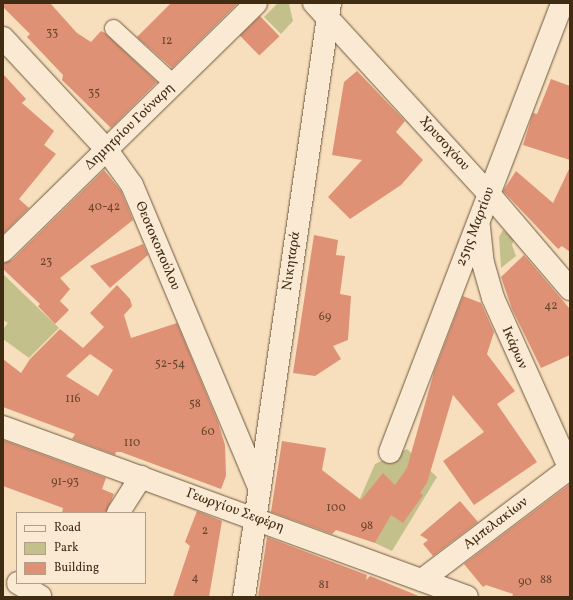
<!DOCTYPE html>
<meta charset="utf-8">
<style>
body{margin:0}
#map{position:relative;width:573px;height:600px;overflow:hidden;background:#f7dfbd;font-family:Vollkorn,serif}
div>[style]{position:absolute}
.green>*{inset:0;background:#c4c08c}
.building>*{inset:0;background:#de9175;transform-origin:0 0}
.roads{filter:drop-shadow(0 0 1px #6e583e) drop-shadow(0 0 1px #6e583e)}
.pedestrian>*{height:17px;margin:-8.5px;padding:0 8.5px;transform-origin:8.5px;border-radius:8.5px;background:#faead4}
.minor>*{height:22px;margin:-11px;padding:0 11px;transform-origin:11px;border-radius:11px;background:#faead4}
.tertiary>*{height:22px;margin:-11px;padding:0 11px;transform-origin:11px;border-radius:11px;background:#faead4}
span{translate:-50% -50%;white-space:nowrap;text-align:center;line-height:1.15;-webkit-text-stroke:4px #faead4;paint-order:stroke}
.number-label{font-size:12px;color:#68442c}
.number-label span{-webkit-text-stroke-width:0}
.street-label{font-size:14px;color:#402b13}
.frame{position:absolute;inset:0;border:4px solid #402b13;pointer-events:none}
.legend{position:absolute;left:16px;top:512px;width:130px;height:72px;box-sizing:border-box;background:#faead4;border:1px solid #b09e87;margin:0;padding:5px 7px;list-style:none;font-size:12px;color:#402b13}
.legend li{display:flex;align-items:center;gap:8px;height:20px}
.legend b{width:20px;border:1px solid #b09e87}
</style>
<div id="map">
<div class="green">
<div style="clip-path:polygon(278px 3px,289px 4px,293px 21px,281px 34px,264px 17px)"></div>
<div style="clip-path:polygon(503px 230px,514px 239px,512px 245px,516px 256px,501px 268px,499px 237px)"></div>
<div style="clip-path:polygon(3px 274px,59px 328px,29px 358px,3px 339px,3px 329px,8px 323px,3px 320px)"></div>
<div style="clip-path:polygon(407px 449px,437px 477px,392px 551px,375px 543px,381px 532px,377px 518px,358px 503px,375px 464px)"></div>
</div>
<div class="building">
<div style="clip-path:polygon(3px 3px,50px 3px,77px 33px,91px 42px,101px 31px,105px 33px,157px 82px,111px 128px,62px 80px,63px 75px,27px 37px,30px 34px,3px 7px)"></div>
<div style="clip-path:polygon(171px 3px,238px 3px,172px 68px,137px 37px)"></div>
<div style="left:260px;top:16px;width:28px;height:28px;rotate:46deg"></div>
<div style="clip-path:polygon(357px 71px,405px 121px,396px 132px,423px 160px,401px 185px,350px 219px,328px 197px,362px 160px,332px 155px,344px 82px)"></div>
<div style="clip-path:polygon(3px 74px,26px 99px,22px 103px,54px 131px,44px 145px,56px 154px,19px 199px,29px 208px,3px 234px)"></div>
<div style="clip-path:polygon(551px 79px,570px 86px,570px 160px,523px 145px,533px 113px,537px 114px)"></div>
<div style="clip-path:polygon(570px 167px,570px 252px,562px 246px,558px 249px,503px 191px,516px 171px,553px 203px)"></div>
<div style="clip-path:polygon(104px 170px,121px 191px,133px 220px,60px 278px,70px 289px,60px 301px,69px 310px,55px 324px,38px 306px,40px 304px,3px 269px,3px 263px,12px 260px)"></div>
<div style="clip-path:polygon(314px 235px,338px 240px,336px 255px,345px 256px,340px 294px,351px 296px,348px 340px,333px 346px,341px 359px,315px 376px,293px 373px)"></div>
<div style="clip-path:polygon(143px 244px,148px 255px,110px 288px,90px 266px)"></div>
<div style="clip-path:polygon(524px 255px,570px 309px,570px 355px,541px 368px,512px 309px,501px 277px)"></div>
<div style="clip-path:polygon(evenodd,117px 285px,130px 299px,132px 306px,124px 315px,131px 338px,177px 323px,218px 422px,225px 445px,226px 476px,221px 489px,121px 452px,116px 452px,115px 455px,72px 439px,75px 434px,3px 407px,3px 359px,21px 373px,30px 359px,60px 329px,83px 348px,104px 327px,90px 313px,117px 285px,90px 354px,113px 370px,98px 396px,66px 376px,90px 354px)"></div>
<div style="clip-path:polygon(463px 296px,481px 303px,494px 332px,487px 354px,515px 391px,497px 404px,537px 462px,474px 505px,443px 461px,484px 432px,453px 395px,427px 483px,420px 493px,423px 495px,403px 523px,391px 515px,375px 543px,336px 530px,332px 534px,271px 512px,282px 441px,326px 448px,322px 470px,361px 500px,383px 473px,395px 485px,407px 468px,434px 372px)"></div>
<div style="clip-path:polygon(3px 440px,106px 478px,102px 489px,114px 494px,106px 513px,62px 513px,63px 508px,3px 486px)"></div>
<div style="clip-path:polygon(570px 484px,570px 597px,512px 597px,513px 594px,486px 585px,483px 587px,464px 564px)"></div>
<div style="clip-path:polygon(460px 501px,478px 522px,433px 556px,423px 544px,428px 540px,420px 535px)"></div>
<div style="clip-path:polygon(197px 511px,222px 521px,209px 597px,173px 597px,190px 546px,185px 542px)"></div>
<div style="clip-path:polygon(267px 537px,367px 575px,366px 580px,370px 576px,421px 597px,258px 597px)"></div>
</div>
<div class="roads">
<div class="pedestrian">
<div style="left:113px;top:28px;width:83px;rotate:42.6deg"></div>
</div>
<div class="minor">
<div style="left:314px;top:3px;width:259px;rotate:47.5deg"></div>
<div style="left:489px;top:194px;width:125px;rotate:49.5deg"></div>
<div style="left:3px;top:38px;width:151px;rotate:47.1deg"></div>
<div style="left:106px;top:149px;width:44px;rotate:54.2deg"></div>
<div style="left:132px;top:185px;width:328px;rotate:67.2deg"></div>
<div style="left:479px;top:227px;width:36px;rotate:84deg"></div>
<div style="left:483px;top:263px;width:36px;rotate:74deg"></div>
<div style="left:493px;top:298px;width:188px;rotate:65.8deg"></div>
<div style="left:3px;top:251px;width:354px;rotate:-44.4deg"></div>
<div style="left:390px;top:452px;width:481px;rotate:-69deg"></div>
<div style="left:118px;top:513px;width:43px;rotate:-57.4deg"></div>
<div style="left:422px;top:580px;width:186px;rotate:-37.1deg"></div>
<div style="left:18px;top:583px;width:26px;rotate:31deg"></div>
</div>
<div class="tertiary">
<div style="left:3px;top:427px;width:494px;rotate:20.1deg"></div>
<div style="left:244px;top:597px;width:600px;rotate:-81.76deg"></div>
</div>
</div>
<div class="number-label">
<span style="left:52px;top:34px">33</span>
<span style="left:167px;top:42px">12</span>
<span style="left:94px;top:94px">35</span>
<span style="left:104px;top:208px">40-42</span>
<span style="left:46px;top:263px">23</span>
<span style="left:551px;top:307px">42</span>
<span style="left:325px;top:318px">69</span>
<span style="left:170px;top:365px">52-54</span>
<span style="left:73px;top:400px">116</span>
<span style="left:195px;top:405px">58</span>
<span style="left:208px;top:433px">60</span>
<span style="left:132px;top:444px">110</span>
<span style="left:65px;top:483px">91-93</span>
<span style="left:336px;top:509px">100</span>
<span style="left:367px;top:527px">98</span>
<span style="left:205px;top:532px">2</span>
<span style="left:195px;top:579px">4</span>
<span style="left:546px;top:581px">88</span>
<span style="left:525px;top:583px">90</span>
<span style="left:324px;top:586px">81</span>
</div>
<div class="street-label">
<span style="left:130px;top:127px;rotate:-44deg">Δημητρίου Γούναρη</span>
<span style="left:444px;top:144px;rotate:48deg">Χρυσοχόου</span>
<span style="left:476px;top:227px;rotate:-69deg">25ης Μαρτίου</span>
<span style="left:157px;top:246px;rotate:67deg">Θεοτοκοπούλου</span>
<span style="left:292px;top:261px;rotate:-82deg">Νικηταρά</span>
<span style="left:514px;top:348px;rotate:66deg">Ικάρων</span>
<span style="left:235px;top:511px;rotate:20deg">Γεωργίου Σεφέρη</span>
<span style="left:496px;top:524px;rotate:-37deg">Αμπελακίων</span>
</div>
<div class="frame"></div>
<ul class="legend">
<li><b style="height:5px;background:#faead4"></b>Road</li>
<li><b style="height:11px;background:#c4c08c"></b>Park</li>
<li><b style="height:11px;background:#de9175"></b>Building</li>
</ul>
</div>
